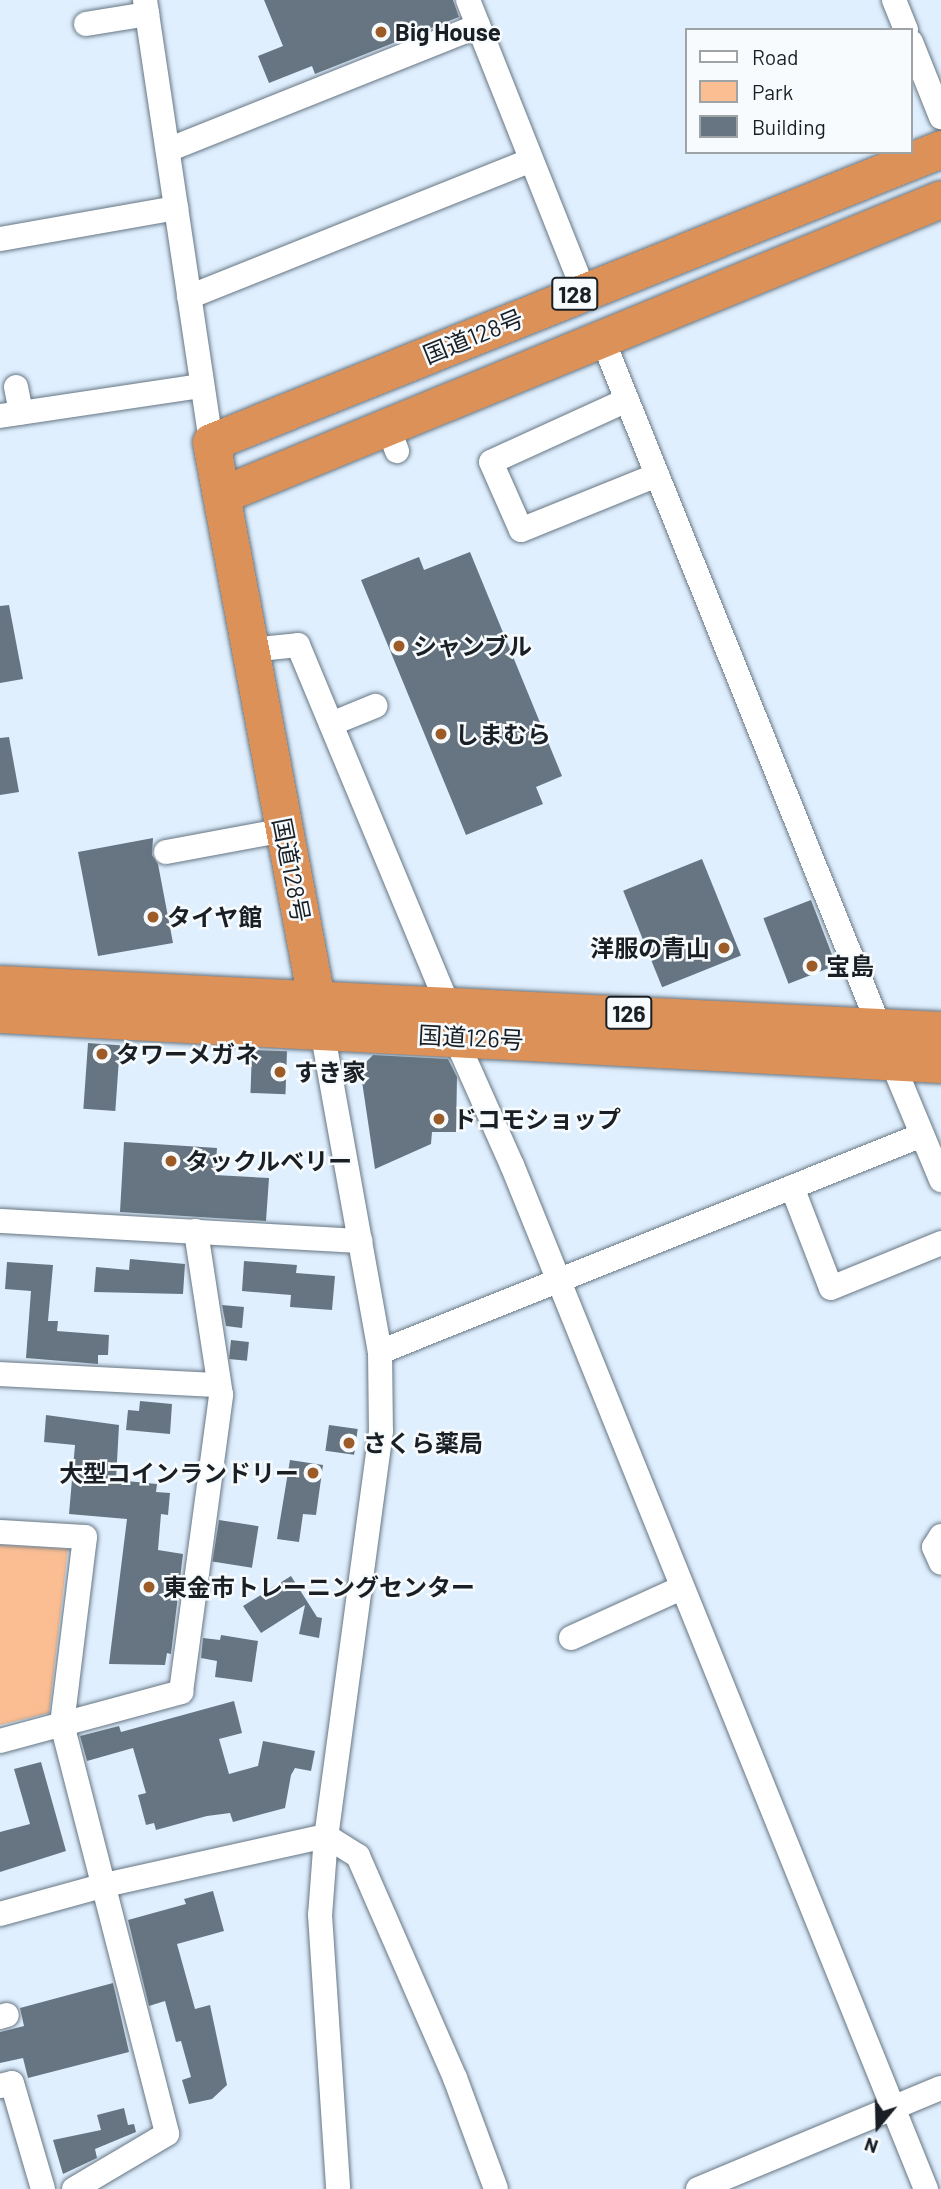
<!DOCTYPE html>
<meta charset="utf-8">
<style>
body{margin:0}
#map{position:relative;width:941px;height:2189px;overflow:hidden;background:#dfeffe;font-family:Barlow,"Noto Sans JP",sans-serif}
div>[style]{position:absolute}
.green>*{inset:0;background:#fbbe93}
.building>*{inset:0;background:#667581;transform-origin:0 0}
.roads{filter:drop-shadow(0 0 2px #677683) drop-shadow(0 0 2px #677683)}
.minor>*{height:24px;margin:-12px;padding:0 12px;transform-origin:12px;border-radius:12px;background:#fff}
.highway>*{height:37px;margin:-18.5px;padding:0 18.5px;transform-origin:18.5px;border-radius:18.5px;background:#dc9158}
.dots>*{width:19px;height:19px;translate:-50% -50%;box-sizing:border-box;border:4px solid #f7fbfd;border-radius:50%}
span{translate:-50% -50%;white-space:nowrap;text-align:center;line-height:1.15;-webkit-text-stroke:5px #f7fbfd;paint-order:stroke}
.shield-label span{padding:2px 5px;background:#f7fbfd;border:2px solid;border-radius:5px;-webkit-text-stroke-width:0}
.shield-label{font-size:23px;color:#191f24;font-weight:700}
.poi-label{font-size:24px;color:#191f24;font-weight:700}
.left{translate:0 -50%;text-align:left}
.right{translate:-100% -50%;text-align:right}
.street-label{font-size:24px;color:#191f24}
.legend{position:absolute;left:685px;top:28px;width:228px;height:126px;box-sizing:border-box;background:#f7fbfd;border:2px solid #9ea3a6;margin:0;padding:9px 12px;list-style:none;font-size:21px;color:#191f24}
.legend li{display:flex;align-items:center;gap:14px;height:35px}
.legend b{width:35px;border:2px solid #9ea3a6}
.north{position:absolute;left:843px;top:2091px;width:70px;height:70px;-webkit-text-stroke:5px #f7fbfd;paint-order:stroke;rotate:199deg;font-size:19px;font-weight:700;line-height:28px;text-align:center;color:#191f24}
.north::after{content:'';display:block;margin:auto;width:24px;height:32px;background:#191f24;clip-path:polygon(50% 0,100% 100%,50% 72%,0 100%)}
</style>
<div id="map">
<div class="green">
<div style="clip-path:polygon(0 1545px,68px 1549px,49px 1713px,0 1725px)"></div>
</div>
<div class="building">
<div style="clip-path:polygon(264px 0,453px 0,459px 17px,315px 74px,312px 66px,269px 83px,258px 56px,283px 46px)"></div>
<div style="clip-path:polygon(470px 552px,562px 776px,536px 787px,543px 804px,466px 835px,361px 580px,419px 557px,424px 570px)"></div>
<div style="clip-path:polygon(9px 605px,23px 679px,0 683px,0 606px)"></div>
<div style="clip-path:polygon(9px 737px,19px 792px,0 795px,0 738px)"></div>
<div style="clip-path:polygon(153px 838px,152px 855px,158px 864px,173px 943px,98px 956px,78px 852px)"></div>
<div style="left:702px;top:859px;width:104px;height:85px;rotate:68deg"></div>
<div style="left:811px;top:900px;width:70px;height:51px;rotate:69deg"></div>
<div style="left:88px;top:1043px;width:32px;height:66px;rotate:4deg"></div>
<div style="left:252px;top:1050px;width:35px;height:43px;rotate:2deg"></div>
<div style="clip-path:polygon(373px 1055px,448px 1059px,457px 1077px,456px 1132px,432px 1132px,431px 1144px,375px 1169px,360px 1068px)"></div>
<div style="clip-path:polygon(124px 1142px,217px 1148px,215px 1175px,269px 1178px,266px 1221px,120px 1212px)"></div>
<div style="clip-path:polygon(130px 1259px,185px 1264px,183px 1294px,94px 1292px,96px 1267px,129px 1270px)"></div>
<div style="clip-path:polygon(244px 1261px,297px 1265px,296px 1273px,335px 1276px,332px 1310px,290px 1307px,291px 1295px,242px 1291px)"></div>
<div style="clip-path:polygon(7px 1262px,53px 1265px,48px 1321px,58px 1321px,57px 1331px,109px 1335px,108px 1355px,98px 1355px,98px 1364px,26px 1358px,31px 1291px,5px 1289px)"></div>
<div style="clip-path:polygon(222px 1305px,244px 1307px,242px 1328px,226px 1326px)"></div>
<div style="left:231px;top:1340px;width:18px;height:19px;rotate:6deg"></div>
<div style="clip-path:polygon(140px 1401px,172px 1404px,170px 1434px,126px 1430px,128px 1410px,139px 1411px)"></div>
<div style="clip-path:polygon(46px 1415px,119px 1425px,116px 1480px,157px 1484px,156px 1492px,170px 1493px,168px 1515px,161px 1514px,158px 1550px,183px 1554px,171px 1654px,167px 1653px,165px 1665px,109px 1664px,127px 1519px,69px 1514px,75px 1445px,44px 1442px)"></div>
<div style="left:329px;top:1425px;width:29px;height:26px;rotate:8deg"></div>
<div style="clip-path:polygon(290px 1460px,323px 1465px,316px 1515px,303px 1514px,299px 1542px,277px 1539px)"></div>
<div style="left:219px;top:1520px;width:40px;height:42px;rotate:9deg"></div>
<div style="clip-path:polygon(291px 1576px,317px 1617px,322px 1618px,319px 1638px,299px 1634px,305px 1605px,261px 1633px,243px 1606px)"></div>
<div style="clip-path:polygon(221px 1635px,258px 1641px,252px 1682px,215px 1677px,217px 1661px,201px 1658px,203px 1638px,220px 1640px)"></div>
<div style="clip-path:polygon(234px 1701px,242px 1733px,219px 1739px,229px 1774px,258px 1766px,263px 1741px,315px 1751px,311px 1771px,295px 1768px,291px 1775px,285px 1808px,233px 1822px,230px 1813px,207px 1816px,156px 1830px,154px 1823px,146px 1825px,138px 1795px,146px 1793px,133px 1748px,87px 1761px,80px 1736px,119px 1726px,121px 1732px)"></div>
<div style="clip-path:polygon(41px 1762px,66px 1851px,0 1872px,0 1832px,30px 1824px,14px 1769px)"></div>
<div style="clip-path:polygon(213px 1891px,224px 1931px,177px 1944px,195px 2009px,210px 2005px,227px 2085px,212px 2099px,189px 2104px,182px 2080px,191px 2077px,181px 2041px,176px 2042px,165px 2001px,149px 2006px,128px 1920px,186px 1904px,184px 1899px)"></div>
<div style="clip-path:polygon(113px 1983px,129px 2052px,28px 2078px,23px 2058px,0 2063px,0 2032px,24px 2026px,20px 2008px)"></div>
<div style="clip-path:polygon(124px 2108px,128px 2125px,134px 2124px,136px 2132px,95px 2149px,97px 2158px,63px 2174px,53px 2140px,101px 2130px,97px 2115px)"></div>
</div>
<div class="roads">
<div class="minor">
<div style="left:145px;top:0;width:447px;rotate:81.5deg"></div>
<div style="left:468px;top:0;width:313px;rotate:68.3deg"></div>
<div style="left:894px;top:0;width:32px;rotate:68deg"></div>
<div style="left:86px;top:24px;width:62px;rotate:-9.3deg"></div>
<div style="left:911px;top:42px;width:81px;rotate:68.2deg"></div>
<div style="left:168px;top:150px;width:334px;rotate:-21.8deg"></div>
<div style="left:0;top:239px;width:179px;rotate:-10deg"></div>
<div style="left:189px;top:297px;width:368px;rotate:-21.8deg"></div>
<div style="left:602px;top:338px;width:742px;rotate:68.07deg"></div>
<div style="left:16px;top:387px;width:26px;rotate:79deg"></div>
<div style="left:627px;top:400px;width:149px;rotate:155.5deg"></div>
<div style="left:491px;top:462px;width:74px;rotate:66.2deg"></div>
<div style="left:521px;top:530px;width:147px;rotate:-22deg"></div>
<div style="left:0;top:416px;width:202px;rotate:-8.5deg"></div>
<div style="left:387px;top:425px;width:28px;rotate:69deg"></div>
<div style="left:250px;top:650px;width:48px;rotate:-5.9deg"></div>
<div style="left:298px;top:645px;width:390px;rotate:67.4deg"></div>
<div style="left:331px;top:724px;width:48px;rotate:-22.2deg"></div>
<div style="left:166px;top:852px;width:121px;rotate:-10.5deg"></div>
<div style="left:322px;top:1030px;width:327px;rotate:79.8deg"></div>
<div style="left:380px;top:1352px;width:79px;rotate:89.3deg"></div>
<div style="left:381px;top:1431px;width:409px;rotate:97.7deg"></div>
<div style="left:326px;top:1836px;width:79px;rotate:94.3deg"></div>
<div style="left:320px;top:1915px;width:275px;rotate:86.2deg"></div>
<div style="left:454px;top:1035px;width:142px;rotate:66deg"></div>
<div style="left:512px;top:1165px;width:1105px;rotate:67.99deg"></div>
<div style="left:892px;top:1062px;width:128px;rotate:67.4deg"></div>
<div style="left:792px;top:1187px;width:108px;rotate:68.9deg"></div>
<div style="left:831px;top:1288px;width:119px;rotate:-22.2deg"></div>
<div style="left:0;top:1221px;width:361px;rotate:3.2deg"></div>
<div style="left:380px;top:1352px;width:584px;rotate:-21.82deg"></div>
<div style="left:0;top:1374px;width:219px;rotate:2.9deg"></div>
<div style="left:0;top:1532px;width:85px;rotate:3.4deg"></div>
<div style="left:85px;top:1537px;width:188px;rotate:97deg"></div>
<div style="left:62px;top:1724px;width:423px;rotate:75.6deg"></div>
<div style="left:167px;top:2134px;width:108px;rotate:149.4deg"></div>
<div style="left:941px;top:1536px;width:13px;rotate:122deg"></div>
<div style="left:934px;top:1547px;width:17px;rotate:66deg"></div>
<div style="left:571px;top:1638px;width:121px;rotate:-24.4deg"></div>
<div style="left:0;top:1741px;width:188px;rotate:-15.1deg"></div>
<div style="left:181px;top:1692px;width:300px;rotate:-82.3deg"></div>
<div style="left:221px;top:1395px;width:166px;rotate:-98.7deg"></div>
<div style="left:0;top:1914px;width:109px;rotate:-15.4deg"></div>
<div style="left:105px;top:1885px;width:226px;rotate:-12.5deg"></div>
<div style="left:326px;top:1836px;width:38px;rotate:32deg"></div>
<div style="left:358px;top:1856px;width:242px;rotate:66.4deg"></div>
<div style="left:455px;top:2078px;width:118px;rotate:69.7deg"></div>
<div style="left:0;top:2017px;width:7px;rotate:-16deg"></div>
<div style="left:0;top:2086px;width:12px;rotate:-14deg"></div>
<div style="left:12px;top:2083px;width:110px;rotate:73.7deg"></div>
<div style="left:698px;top:2189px;width:263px;rotate:-22.6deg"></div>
</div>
<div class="highway">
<div style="left:221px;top:495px;width:778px;rotate:-22.35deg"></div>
<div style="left:0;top:984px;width:942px;rotate:2.8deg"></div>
<div style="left:0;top:1014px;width:942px;rotate:3.04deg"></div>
<div style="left:322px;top:1030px;width:598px;rotate:-100.69deg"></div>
<div style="left:211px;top:442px;width:787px;rotate:-21.87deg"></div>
</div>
</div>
<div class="dots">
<div style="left:381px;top:32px;background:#9d5c27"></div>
<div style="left:399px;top:646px;background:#9d5c27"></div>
<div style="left:441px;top:734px;background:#9d5c27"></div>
<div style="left:153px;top:917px;background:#9d5c27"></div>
<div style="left:724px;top:948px;background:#9d5c27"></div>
<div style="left:812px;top:966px;background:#9d5c27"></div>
<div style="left:102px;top:1054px;background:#9d5c27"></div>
<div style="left:280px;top:1072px;background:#9d5c27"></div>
<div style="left:439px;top:1119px;background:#9d5c27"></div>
<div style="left:171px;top:1161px;background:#9d5c27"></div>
<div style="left:349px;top:1443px;background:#9d5c27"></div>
<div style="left:313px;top:1473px;background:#9d5c27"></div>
<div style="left:149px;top:1587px;background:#9d5c27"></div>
</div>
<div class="shield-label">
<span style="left:575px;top:294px">128</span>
<span style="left:629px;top:1013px">126</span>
</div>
<div class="poi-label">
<span class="left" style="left:395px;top:32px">Big House</span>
<span class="left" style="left:413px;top:646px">シャンブル</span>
<span class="left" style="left:455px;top:734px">しまむら</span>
<span class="left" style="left:167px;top:917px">タイヤ館</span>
<span class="right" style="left:710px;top:948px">洋服の青山</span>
<span class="left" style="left:826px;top:966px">宝島</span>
<span class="left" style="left:116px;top:1054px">タワーメガネ</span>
<span class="left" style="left:294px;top:1072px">すき家</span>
<span class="left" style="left:453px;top:1119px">ドコモショップ</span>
<span class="left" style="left:185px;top:1161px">タックルベリー</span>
<span class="left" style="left:363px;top:1443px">さくら薬局</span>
<span class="right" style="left:299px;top:1473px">大型コインランドリー</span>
<span class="left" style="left:163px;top:1587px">東金市トレーニングセンター</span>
</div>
<div class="street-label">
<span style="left:473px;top:336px;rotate:-22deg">国道128号</span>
<span style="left:292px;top:870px;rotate:79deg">国道128号</span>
<span style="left:471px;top:1037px;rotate:3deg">国道126号</span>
</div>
<ul class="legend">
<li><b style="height:9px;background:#fff"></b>Road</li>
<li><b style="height:19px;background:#fbbe93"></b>Park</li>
<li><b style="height:19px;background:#667581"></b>Building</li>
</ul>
<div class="north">N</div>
</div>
